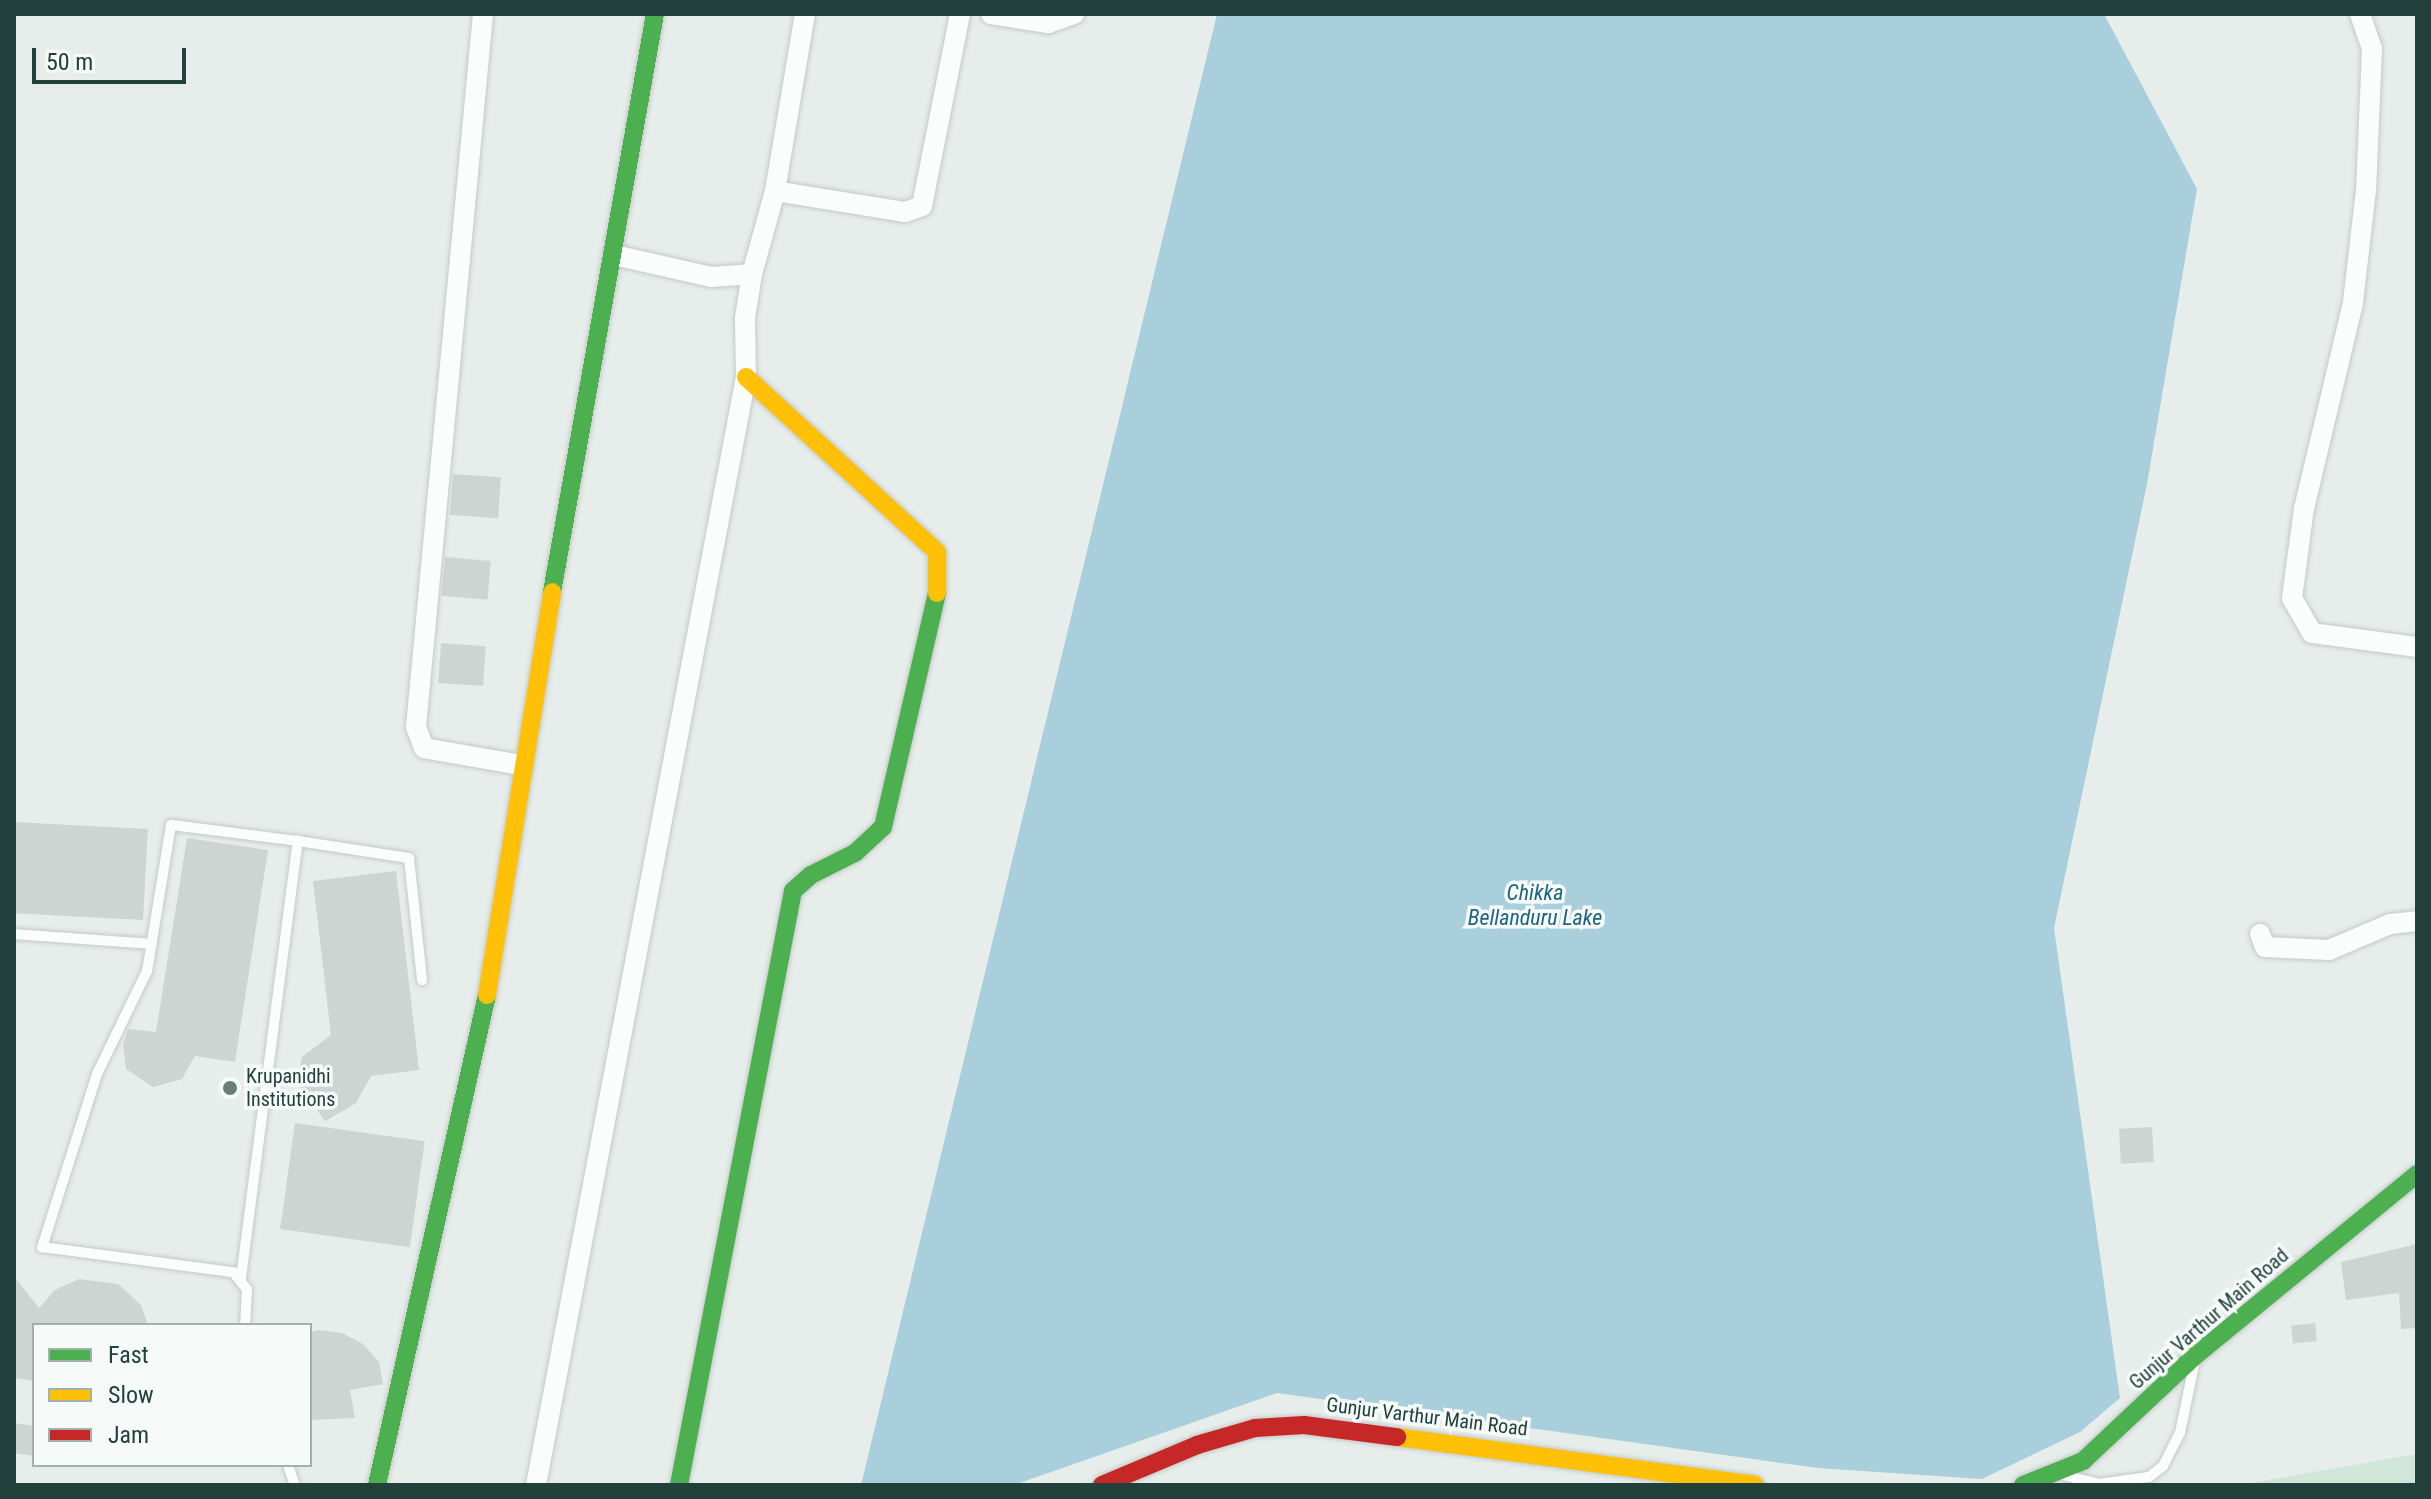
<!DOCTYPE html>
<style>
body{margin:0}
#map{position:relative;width:2431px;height:1499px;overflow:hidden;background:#e7edea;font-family:"Roboto Condensed",sans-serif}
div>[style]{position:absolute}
.green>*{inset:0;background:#d0e6d9}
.water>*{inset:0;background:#a8cfdb}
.building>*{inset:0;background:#ced4d2;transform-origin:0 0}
.roads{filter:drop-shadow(0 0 2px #c4cac7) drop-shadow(0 0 2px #c4cac7)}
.lane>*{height:10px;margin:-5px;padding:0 5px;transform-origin:5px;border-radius:5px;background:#fbfcfc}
.street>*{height:20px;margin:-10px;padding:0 10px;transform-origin:10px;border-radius:10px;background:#fbfcfc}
.fast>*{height:18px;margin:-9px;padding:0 9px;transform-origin:9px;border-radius:9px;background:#4caf50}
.slow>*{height:18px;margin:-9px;padding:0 9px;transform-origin:9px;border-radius:9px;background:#ffc107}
.jam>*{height:18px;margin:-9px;padding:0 9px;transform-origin:9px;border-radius:9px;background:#c62828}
.dots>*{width:22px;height:22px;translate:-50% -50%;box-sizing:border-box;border:4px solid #f6fbf9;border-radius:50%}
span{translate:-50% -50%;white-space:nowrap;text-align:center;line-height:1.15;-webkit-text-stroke:7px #f6fbf9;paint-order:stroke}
.poi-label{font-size:20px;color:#23413c}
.left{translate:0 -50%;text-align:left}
.street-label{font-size:20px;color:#23413c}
.water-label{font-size:22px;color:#1b657f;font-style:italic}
.frame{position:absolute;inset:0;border:16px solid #23413c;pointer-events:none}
.legend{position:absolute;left:32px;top:1323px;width:280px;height:144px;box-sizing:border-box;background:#f6fbf9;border:2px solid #a2b1ad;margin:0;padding:10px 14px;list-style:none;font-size:24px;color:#23413c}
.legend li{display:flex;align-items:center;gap:16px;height:40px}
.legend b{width:40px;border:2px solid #a2b1ad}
.scale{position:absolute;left:32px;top:48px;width:154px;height:36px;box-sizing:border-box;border:4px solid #23413c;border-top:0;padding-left:10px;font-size:24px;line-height:28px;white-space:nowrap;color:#23413c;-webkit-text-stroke:6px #f6fbf9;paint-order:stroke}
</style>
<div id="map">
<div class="green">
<div style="clip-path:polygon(2417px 1454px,2417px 1485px,2239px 1485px)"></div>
</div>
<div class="water">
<div style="clip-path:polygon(1217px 14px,2104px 14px,2197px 189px,2147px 484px,2054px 928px,2120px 1398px,2080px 1432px,1982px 1479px,1818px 1468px,1277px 1393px,1014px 1485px,861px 1485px)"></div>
</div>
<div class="building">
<div style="left:453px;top:474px;width:48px;height:41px;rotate:4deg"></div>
<div style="left:445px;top:557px;width:46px;height:39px;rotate:5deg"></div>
<div style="left:441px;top:643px;width:45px;height:40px;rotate:4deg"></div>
<div style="left:14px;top:822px;width:134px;height:91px;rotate:3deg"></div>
<div style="clip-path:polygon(187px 838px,268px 850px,235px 1062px,195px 1056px,182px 1079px,153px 1087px,126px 1069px,123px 1044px,128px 1029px,156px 1032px)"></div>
<div style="clip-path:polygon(396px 871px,419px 1070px,371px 1076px,356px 1103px,325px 1121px,297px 1082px,302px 1057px,331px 1035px,313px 881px)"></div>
<div style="left:295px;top:1123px;width:131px;height:107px;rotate:8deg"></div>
<div style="left:2152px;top:1127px;width:35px;height:33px;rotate:87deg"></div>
<div style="clip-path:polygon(2417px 1244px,2417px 1328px,2401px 1329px,2399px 1293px,2346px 1300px,2341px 1262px)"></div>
<div style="clip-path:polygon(14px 1276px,39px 1308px,55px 1290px,79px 1279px,118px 1284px,141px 1305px,148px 1325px,34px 1325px,34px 1381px,14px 1378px)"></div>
<div style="left:2315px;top:1323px;width:18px;height:24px;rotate:84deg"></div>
<div style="clip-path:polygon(319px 1330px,342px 1333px,363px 1344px,379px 1362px,383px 1384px,350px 1390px,355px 1418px,310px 1420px,310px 1332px)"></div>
<div style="clip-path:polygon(14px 1423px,34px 1426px,34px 1456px,14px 1453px)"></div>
</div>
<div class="roads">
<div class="lane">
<div style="left:298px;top:841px;width:112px;rotate:8.7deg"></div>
<div style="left:409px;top:858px;width:123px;rotate:83.9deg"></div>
<div style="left:14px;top:934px;width:138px;rotate:4.1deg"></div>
<div style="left:241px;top:1278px;width:441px;rotate:-82.6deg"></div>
<div style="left:298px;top:841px;width:128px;rotate:-172.8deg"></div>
<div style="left:171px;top:825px;width:148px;rotate:99.3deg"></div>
<div style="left:147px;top:971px;width:114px;rotate:115.9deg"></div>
<div style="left:97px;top:1074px;width:182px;rotate:107.6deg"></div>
<div style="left:42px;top:1247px;width:193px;rotate:7.5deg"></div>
<div style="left:233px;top:1272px;width:22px;rotate:51deg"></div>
<div style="left:247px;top:1289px;width:36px;rotate:93deg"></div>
<div style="left:288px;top:1465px;width:21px;rotate:71deg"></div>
<div style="left:2063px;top:1475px;width:36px;rotate:14deg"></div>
<div style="left:2098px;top:1484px;width:51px;rotate:-7.8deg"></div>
<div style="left:2149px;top:1477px;width:18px;rotate:-38deg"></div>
<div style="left:2163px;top:1466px;width:37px;rotate:-63deg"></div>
<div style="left:2180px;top:1433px;width:69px;rotate:-78.4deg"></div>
</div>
<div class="street">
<div style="left:483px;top:14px;width:716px;rotate:95.37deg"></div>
<div style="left:416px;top:727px;width:22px;rotate:69deg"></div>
<div style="left:424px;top:748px;width:98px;rotate:9.9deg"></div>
<div style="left:991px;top:14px;width:58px;rotate:9deg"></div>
<div style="left:1048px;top:23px;width:28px;rotate:-19deg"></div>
<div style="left:2360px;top:14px;width:37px;rotate:71deg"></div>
<div style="left:2372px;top:49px;width:141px;rotate:92.4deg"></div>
<div style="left:2366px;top:190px;width:114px;rotate:96.6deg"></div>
<div style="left:2353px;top:303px;width:211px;rotate:103.4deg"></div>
<div style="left:2304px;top:508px;width:91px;rotate:97.6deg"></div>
<div style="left:2292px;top:598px;width:40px;rotate:60.3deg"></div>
<div style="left:2312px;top:633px;width:106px;rotate:7.6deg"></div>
<div style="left:775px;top:191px;width:132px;rotate:9.2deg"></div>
<div style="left:905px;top:212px;width:18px;rotate:-19deg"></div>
<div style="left:922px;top:206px;width:196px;rotate:-78.8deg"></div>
<div style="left:614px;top:255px;width:100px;rotate:12.7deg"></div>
<div style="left:712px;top:277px;width:40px;rotate:-4.3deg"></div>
<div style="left:2260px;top:934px;width:14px;rotate:69deg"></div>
<div style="left:2265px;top:947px;width:64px;rotate:2.7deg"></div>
<div style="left:2329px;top:950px;width:66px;rotate:-23.1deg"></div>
<div style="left:2390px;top:924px;width:27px;rotate:-6deg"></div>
<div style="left:536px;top:1485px;width:1128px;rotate:-79.27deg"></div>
<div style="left:746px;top:377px;width:59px;rotate:-91deg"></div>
<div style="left:745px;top:318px;width:45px;rotate:-81deg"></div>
<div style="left:752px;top:274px;width:86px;rotate:-74.5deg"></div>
<div style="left:775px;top:191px;width:180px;rotate:-80.4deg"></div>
</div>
<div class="fast">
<div style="left:552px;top:592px;width:587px;rotate:-79.9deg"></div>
<div style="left:377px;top:1485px;width:502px;rotate:-77.35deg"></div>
<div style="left:679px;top:1485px;width:605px;rotate:-79.14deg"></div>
<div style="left:793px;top:891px;width:24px;rotate:-42deg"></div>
<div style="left:811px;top:875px;width:49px;rotate:-26.6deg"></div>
<div style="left:855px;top:853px;width:38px;rotate:-43deg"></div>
<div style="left:883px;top:827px;width:240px;rotate:-77deg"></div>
<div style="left:2023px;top:1485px;width:65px;rotate:-21.8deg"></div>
<div style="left:2083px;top:1461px;width:155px;rotate:-43.2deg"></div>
<div style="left:2196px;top:1355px;width:286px;rotate:-39.3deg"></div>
</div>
<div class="slow">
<div style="left:746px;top:377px;width:259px;rotate:42.5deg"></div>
<div style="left:937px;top:552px;width:41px;rotate:90deg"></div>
<div style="left:487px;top:995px;width:408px;rotate:-80.8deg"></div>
<div style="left:1397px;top:1437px;width:361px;rotate:7.6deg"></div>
</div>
<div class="jam">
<div style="left:1102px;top:1485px;width:103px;rotate:-22.8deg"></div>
<div style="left:1197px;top:1445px;width:60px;rotate:-16.3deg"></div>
<div style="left:1255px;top:1428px;width:49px;rotate:-3.5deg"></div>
<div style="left:1304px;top:1425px;width:94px;rotate:7.4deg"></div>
</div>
</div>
<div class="dots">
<div style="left:230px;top:1088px;background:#687d79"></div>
</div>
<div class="poi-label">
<span class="left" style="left:246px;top:1088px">Krupanidhi<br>Institutions</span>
</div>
<div class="street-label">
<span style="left:2209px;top:1319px;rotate:-41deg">Gunjur Varthur Main Road</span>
<span style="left:1427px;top:1417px;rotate:7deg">Gunjur Varthur Main Road</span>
</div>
<div class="water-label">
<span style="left:1535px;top:905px">Chikka<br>Bellanduru Lake</span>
</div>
<div class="frame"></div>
<ul class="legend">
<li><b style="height:10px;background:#4caf50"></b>Fast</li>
<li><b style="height:10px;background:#ffc107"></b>Slow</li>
<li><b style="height:10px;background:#c62828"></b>Jam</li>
</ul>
<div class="scale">50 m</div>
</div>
